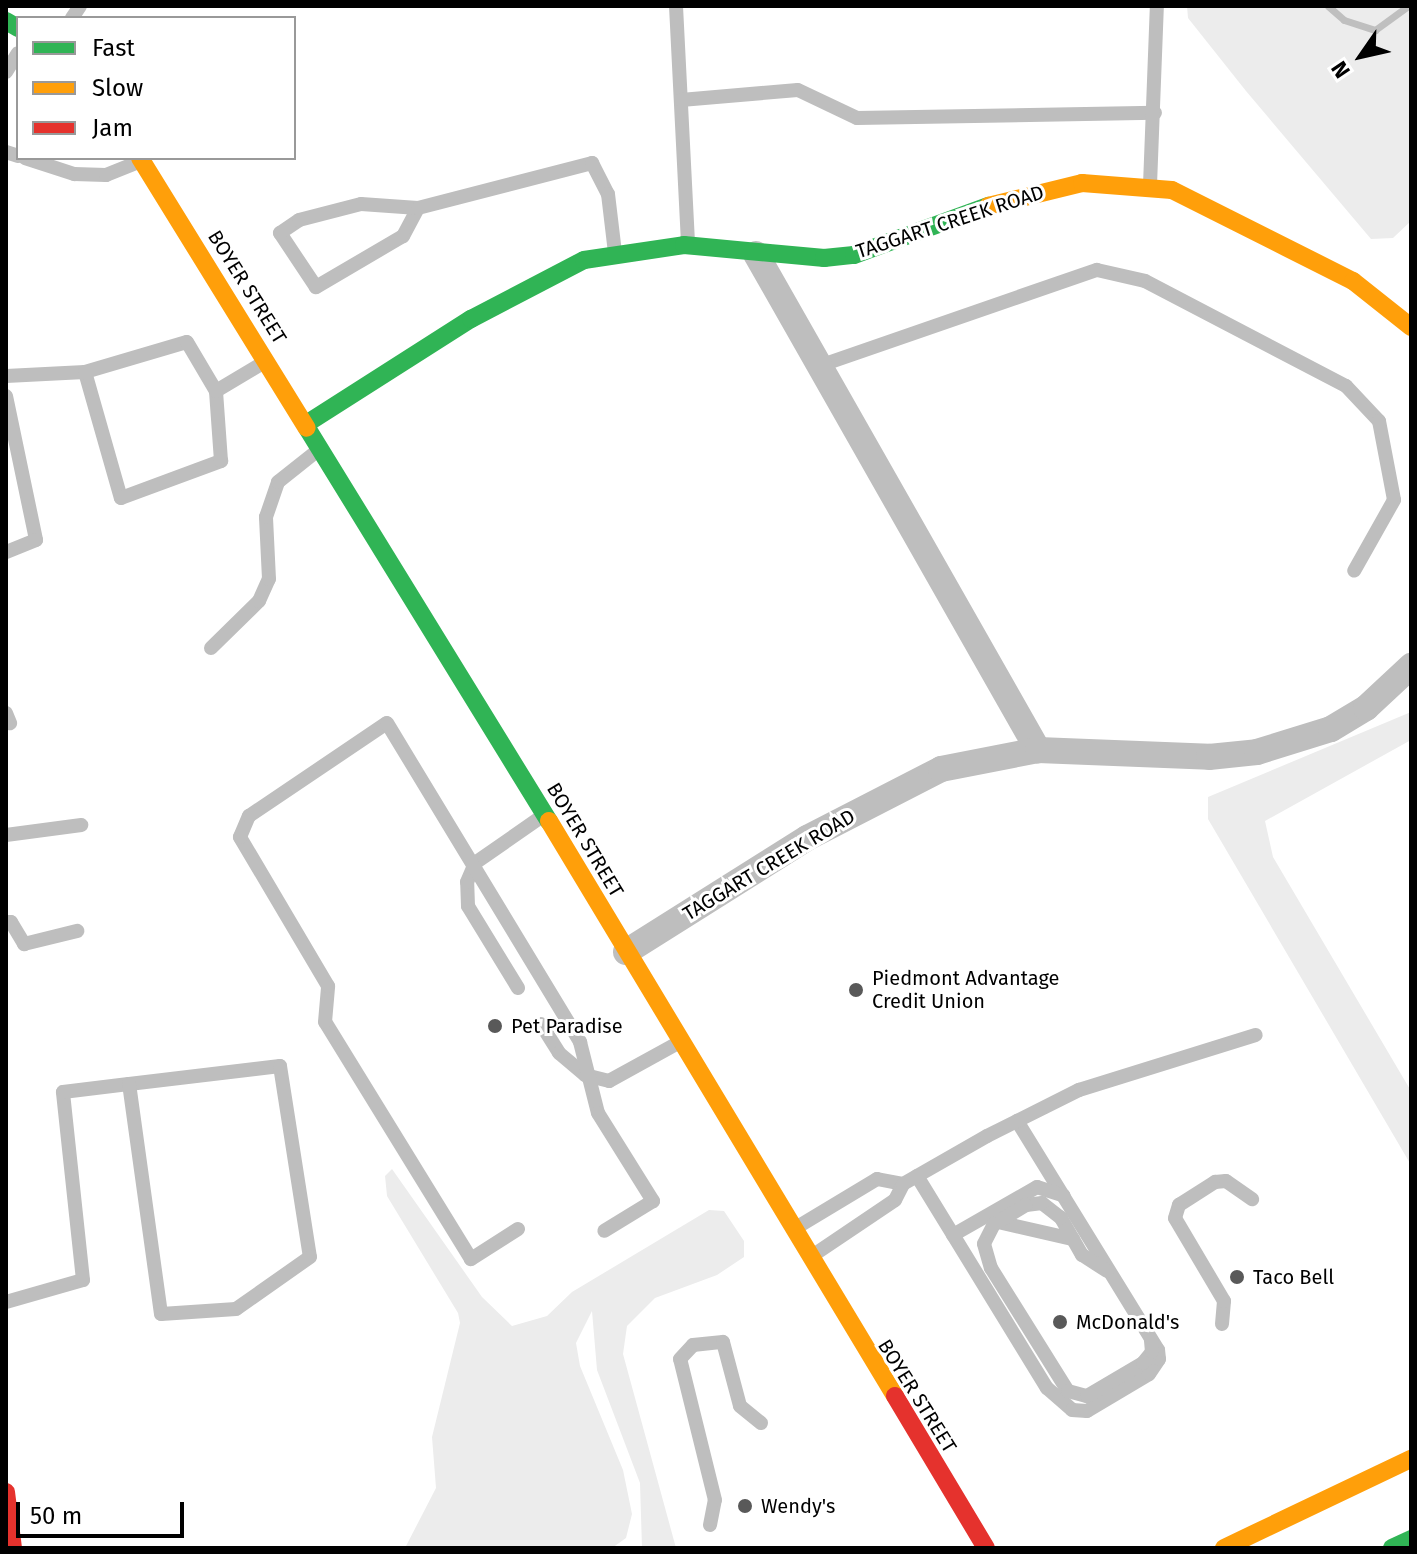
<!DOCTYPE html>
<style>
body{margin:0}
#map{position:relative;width:1417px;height:1554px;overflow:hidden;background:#fff;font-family:"Fira Sans",sans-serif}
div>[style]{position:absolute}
.green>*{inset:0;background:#ececec}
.stream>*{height:7px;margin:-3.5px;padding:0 3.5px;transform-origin:3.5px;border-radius:3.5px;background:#bfbfbf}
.lane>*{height:14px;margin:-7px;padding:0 7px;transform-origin:7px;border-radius:7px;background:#bebebe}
.street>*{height:26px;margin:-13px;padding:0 13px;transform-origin:13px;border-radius:13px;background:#bebebe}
.fast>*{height:18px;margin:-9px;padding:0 9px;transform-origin:9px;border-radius:9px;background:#30b455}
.slow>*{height:18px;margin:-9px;padding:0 9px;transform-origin:9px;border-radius:9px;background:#ff9f0a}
.jam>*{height:18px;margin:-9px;padding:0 9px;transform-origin:9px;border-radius:9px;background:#e5322d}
.dots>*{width:22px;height:22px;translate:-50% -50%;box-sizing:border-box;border:4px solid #fff;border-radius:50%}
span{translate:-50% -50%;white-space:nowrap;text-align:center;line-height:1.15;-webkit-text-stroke:6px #fff;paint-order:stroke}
.street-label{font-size:20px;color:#000}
.poi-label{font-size:20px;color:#000}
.left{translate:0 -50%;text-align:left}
.frame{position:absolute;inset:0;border:8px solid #000;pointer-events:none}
.legend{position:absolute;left:16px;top:16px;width:280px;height:144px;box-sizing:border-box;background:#fff;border:2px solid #999;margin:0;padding:10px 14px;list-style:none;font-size:24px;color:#000}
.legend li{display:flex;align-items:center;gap:16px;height:40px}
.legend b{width:40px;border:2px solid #999}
.north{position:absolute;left:1321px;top:16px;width:80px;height:80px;-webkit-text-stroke:6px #fff;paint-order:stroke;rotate:236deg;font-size:22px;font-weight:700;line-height:32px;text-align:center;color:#000}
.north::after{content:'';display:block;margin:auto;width:28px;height:36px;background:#000;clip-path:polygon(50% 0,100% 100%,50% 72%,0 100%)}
.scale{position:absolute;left:16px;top:1502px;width:168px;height:36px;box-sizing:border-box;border:4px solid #000;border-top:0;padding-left:10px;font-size:24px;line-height:28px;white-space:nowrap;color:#000;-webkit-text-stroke:6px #fff;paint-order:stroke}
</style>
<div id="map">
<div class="green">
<div style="clip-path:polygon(1187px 6px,1411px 6px,1411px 221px,1393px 238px,1371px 239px,1246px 91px,1188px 18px)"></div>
<div style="clip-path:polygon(1411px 712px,1411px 740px,1265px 821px,1273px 857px,1411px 1091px,1411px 1165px,1208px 819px,1208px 797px)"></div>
<div style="clip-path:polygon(392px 1169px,482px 1297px,512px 1326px,547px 1316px,572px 1292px,709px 1210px,724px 1211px,744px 1241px,744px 1257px,717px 1275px,655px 1298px,627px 1326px,623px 1354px,676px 1548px,642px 1548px,640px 1483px,597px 1370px,592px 1311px,576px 1343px,580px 1366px,623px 1470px,632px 1514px,626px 1538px,612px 1548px,405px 1548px,436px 1488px,432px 1437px,460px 1323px,458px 1313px,387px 1196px,385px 1176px)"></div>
</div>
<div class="stream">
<div style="left:1328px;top:6px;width:21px;rotate:41deg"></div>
<div style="left:1344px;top:20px;width:33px;rotate:18deg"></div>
<div style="left:1375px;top:30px;width:41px;rotate:-36deg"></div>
</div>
<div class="lane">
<div style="left:676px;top:6px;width:239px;rotate:87.1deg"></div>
<div style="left:72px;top:18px;width:14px;rotate:-56deg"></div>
<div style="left:6px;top:72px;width:22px;rotate:-58deg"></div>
<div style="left:681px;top:100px;width:117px;rotate:-4.9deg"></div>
<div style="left:798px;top:90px;width:65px;rotate:25.4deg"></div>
<div style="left:857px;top:118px;width:298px;rotate:-1deg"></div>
<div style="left:6px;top:152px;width:13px;rotate:18deg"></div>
<div style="left:25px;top:158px;width:52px;rotate:18.1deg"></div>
<div style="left:74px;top:174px;width:32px;rotate:2deg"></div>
<div style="left:106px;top:175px;width:35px;rotate:-22deg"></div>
<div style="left:1150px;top:185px;width:179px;rotate:-87.8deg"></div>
<div style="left:418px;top:208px;width:32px;rotate:118deg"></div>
<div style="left:403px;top:236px;width:101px;rotate:149.6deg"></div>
<div style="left:316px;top:287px;width:65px;rotate:-123.7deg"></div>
<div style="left:280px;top:233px;width:23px;rotate:-34deg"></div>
<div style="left:299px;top:220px;width:64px;rotate:-14.5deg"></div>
<div style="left:361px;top:204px;width:57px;rotate:4deg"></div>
<div style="left:418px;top:208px;width:180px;rotate:-14.5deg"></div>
<div style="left:592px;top:163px;width:35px;rotate:63deg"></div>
<div style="left:608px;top:194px;width:59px;rotate:83.2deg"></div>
<div style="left:819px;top:366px;width:294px;rotate:-19.1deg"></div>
<div style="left:1097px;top:270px;width:49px;rotate:12.9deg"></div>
<div style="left:1145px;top:281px;width:227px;rotate:27.6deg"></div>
<div style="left:1346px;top:386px;width:48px;rotate:46.7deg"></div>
<div style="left:1379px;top:421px;width:80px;rotate:79.2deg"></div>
<div style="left:1394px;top:500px;width:81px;rotate:119.4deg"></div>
<div style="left:85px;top:372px;width:131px;rotate:74.1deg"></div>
<div style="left:121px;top:498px;width:107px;rotate:-20.3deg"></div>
<div style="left:221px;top:461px;width:70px;rotate:-94.1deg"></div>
<div style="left:216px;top:391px;width:55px;rotate:-30.8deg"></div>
<div style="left:6px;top:376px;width:79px;rotate:-2.9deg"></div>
<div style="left:85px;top:372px;width:106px;rotate:-16.4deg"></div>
<div style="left:187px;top:342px;width:57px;rotate:59.4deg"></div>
<div style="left:6px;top:396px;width:147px;rotate:78.2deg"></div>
<div style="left:36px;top:540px;width:32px;rotate:158deg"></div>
<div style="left:211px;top:648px;width:67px;rotate:-44.4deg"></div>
<div style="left:259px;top:601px;width:24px;rotate:-66deg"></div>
<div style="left:269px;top:579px;width:62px;rotate:-92.8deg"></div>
<div style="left:266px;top:517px;width:37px;rotate:-71deg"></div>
<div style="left:278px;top:482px;width:50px;rotate:-38.5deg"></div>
<div style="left:6px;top:713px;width:11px;rotate:68deg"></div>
<div style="left:6px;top:835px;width:76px;rotate:-7.6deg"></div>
<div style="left:6px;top:922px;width:5px"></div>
<div style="left:11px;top:922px;width:26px;rotate:59deg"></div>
<div style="left:24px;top:944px;width:55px;rotate:-13.8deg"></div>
<div style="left:518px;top:988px;width:96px;rotate:-121.4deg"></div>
<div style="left:468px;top:906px;width:24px;rotate:-92deg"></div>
<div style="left:467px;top:882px;width:21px;rotate:-67deg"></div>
<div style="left:475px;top:863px;width:84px;rotate:-34.8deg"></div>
<div style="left:541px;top:1024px;width:34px;rotate:58deg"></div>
<div style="left:559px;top:1053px;width:34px;rotate:40deg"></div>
<div style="left:585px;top:1075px;width:25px;rotate:14deg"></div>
<div style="left:609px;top:1081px;width:79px;rotate:-28.8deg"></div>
<div style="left:917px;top:1176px;width:249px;rotate:58.5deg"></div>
<div style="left:1047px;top:1388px;width:33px;rotate:41deg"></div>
<div style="left:1072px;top:1410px;width:15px;rotate:4deg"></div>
<div style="left:1087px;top:1411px;width:72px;rotate:-30.8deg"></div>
<div style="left:1149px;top:1374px;width:18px;rotate:-56deg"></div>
<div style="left:1159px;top:1359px;width:9px;rotate:-96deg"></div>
<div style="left:1158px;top:1350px;width:269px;rotate:-121.6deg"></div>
<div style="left:998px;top:1222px;width:77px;rotate:12.8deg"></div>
<div style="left:518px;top:1229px;width:56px;rotate:147.4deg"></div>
<div style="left:471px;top:1259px;width:278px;rotate:-121.6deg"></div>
<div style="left:325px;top:1022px;width:36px;rotate:-85deg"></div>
<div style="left:328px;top:986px;width:173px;rotate:-120.6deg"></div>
<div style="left:240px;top:837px;width:23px;rotate:-67deg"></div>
<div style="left:249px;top:816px;width:166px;rotate:-34deg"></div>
<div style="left:387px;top:723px;width:373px;rotate:58.8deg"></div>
<div style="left:580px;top:1042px;width:73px;rotate:75.8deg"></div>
<div style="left:598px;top:1113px;width:104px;rotate:58deg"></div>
<div style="left:653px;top:1201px;width:57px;rotate:148.5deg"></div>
<div style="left:794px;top:1229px;width:97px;rotate:-31.1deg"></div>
<div style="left:877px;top:1179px;width:26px;rotate:11deg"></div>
<div style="left:953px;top:1235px;width:97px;rotate:-29.7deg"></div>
<div style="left:1037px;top:1187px;width:28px;rotate:18deg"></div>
<div style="left:812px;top:1256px;width:100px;rotate:-34deg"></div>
<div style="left:895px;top:1200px;width:18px;rotate:-63deg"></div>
<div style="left:903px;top:1184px;width:97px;rotate:-29.7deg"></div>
<div style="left:987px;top:1136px;width:103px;rotate:-26.6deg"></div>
<div style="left:1079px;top:1090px;width:185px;rotate:-17.3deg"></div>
<div style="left:1107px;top:1271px;width:30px;rotate:-147deg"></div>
<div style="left:1082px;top:1255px;width:43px;rotate:-119.6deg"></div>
<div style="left:1061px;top:1218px;width:24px;rotate:-142deg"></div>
<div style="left:1042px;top:1203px;width:16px;rotate:173deg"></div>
<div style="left:1026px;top:1205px;width:37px;rotate:149deg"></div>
<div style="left:994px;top:1224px;width:22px;rotate:117deg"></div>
<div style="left:984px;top:1244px;width:25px;rotate:74deg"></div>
<div style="left:991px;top:1268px;width:145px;rotate:58deg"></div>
<div style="left:1068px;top:1391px;width:20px;rotate:15deg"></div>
<div style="left:1087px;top:1396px;width:65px;rotate:-30.5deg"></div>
<div style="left:1143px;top:1363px;width:14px;rotate:-51deg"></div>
<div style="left:1152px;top:1352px;width:12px;rotate:-95deg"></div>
<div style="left:6px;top:1302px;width:80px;rotate:-15.9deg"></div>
<div style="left:83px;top:1280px;width:189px;rotate:-96.1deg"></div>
<div style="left:63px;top:1092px;width:66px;rotate:-6.9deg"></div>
<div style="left:129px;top:1084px;width:152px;rotate:-6.8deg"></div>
<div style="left:280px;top:1066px;width:193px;rotate:81.1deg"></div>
<div style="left:310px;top:1257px;width:90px;rotate:144.9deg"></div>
<div style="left:236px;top:1309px;width:75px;rotate:176.2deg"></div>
<div style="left:161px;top:1314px;width:232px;rotate:-97.9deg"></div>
<div style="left:1222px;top:1324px;width:23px;rotate:-85deg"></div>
<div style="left:1224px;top:1301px;width:96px;rotate:-120.6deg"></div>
<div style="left:1175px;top:1218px;width:14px;rotate:-73deg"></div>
<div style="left:1179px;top:1205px;width:43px;rotate:-32.6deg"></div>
<div style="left:1215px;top:1182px;width:11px;rotate:-5deg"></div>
<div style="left:1226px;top:1181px;width:32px;rotate:35deg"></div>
<div style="left:710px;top:1525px;width:25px;rotate:-79deg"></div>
<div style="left:715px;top:1500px;width:145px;rotate:-103.9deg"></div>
<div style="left:680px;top:1359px;width:19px;rotate:-47deg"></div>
<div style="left:693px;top:1345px;width:30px;rotate:-6deg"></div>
<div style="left:723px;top:1342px;width:66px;rotate:75.1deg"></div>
<div style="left:740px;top:1406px;width:27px;rotate:39deg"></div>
</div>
<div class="street">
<div style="left:756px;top:254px;width:571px;rotate:60.38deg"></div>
<div style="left:626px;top:952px;width:214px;rotate:-32.2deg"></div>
<div style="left:807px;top:838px;width:151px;rotate:-27.2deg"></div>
<div style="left:941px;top:769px;width:99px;rotate:-11.1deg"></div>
<div style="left:1038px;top:750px;width:171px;rotate:2.3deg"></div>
<div style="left:1209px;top:757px;width:48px;rotate:-5.9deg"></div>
<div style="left:1257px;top:752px;width:77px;rotate:-17.3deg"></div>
<div style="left:1331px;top:729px;width:41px;rotate:-31deg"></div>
<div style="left:1366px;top:708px;width:62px;rotate:-43deg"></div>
</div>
<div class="fast">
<div style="left:6px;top:21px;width:14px;rotate:30deg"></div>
<div style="left:306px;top:424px;width:196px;rotate:-32.5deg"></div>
<div style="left:471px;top:319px;width:127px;rotate:-27.6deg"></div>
<div style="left:584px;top:260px;width:101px;rotate:-8.5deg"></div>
<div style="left:684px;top:245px;width:141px;rotate:5.3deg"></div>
<div style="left:824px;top:258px;width:30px;rotate:-6deg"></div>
<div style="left:854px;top:255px;width:143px;rotate:-20.1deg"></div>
<div style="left:307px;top:428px;width:462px;rotate:58.4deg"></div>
<div style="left:1392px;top:1548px;width:21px;rotate:-25deg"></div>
</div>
<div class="slow">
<div style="left:140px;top:158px;width:317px;rotate:58.3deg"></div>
<div style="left:988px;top:206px;width:97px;rotate:-13.7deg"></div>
<div style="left:1082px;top:183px;width:90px;rotate:4.4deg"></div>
<div style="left:1172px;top:190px;width:203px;rotate:26.7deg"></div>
<div style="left:1353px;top:281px;width:74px;rotate:38.4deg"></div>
<div style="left:549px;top:821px;width:671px;rotate:58.96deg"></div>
<div style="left:1224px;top:1548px;width:207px;rotate:-25.5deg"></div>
</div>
<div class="jam">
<div style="left:895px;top:1396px;width:177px;rotate:59.1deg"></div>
<div style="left:6px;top:1492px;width:56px;rotate:82.9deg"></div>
</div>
<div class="dots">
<div style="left:856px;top:990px;background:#595959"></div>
<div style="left:495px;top:1026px;background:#595959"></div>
<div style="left:1237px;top:1277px;background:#595959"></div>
<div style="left:1060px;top:1322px;background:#595959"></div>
<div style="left:745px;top:1506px;background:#595959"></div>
</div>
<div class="street-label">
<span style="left:950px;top:222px;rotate:-18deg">TAGGART CREEK ROAD</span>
<span style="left:247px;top:287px;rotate:58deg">BOYER STREET</span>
<span style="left:585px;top:840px;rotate:59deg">BOYER STREET</span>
<span style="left:769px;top:865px;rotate:-31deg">TAGGART CREEK ROAD</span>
<span style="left:917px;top:1396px;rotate:58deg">BOYER STREET</span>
</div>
<div class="poi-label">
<span class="left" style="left:872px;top:990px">Piedmont Advantage<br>Credit Union</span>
<span class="left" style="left:511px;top:1026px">Pet Paradise</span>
<span class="left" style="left:1253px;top:1277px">Taco Bell</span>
<span class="left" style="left:1076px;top:1322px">McDonald's</span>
<span class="left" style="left:761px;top:1506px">Wendy's</span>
</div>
<div class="frame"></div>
<ul class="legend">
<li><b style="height:10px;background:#30b455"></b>Fast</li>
<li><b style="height:10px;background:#ff9f0a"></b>Slow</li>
<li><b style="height:10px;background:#e5322d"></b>Jam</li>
</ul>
<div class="north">N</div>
<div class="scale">50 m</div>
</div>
